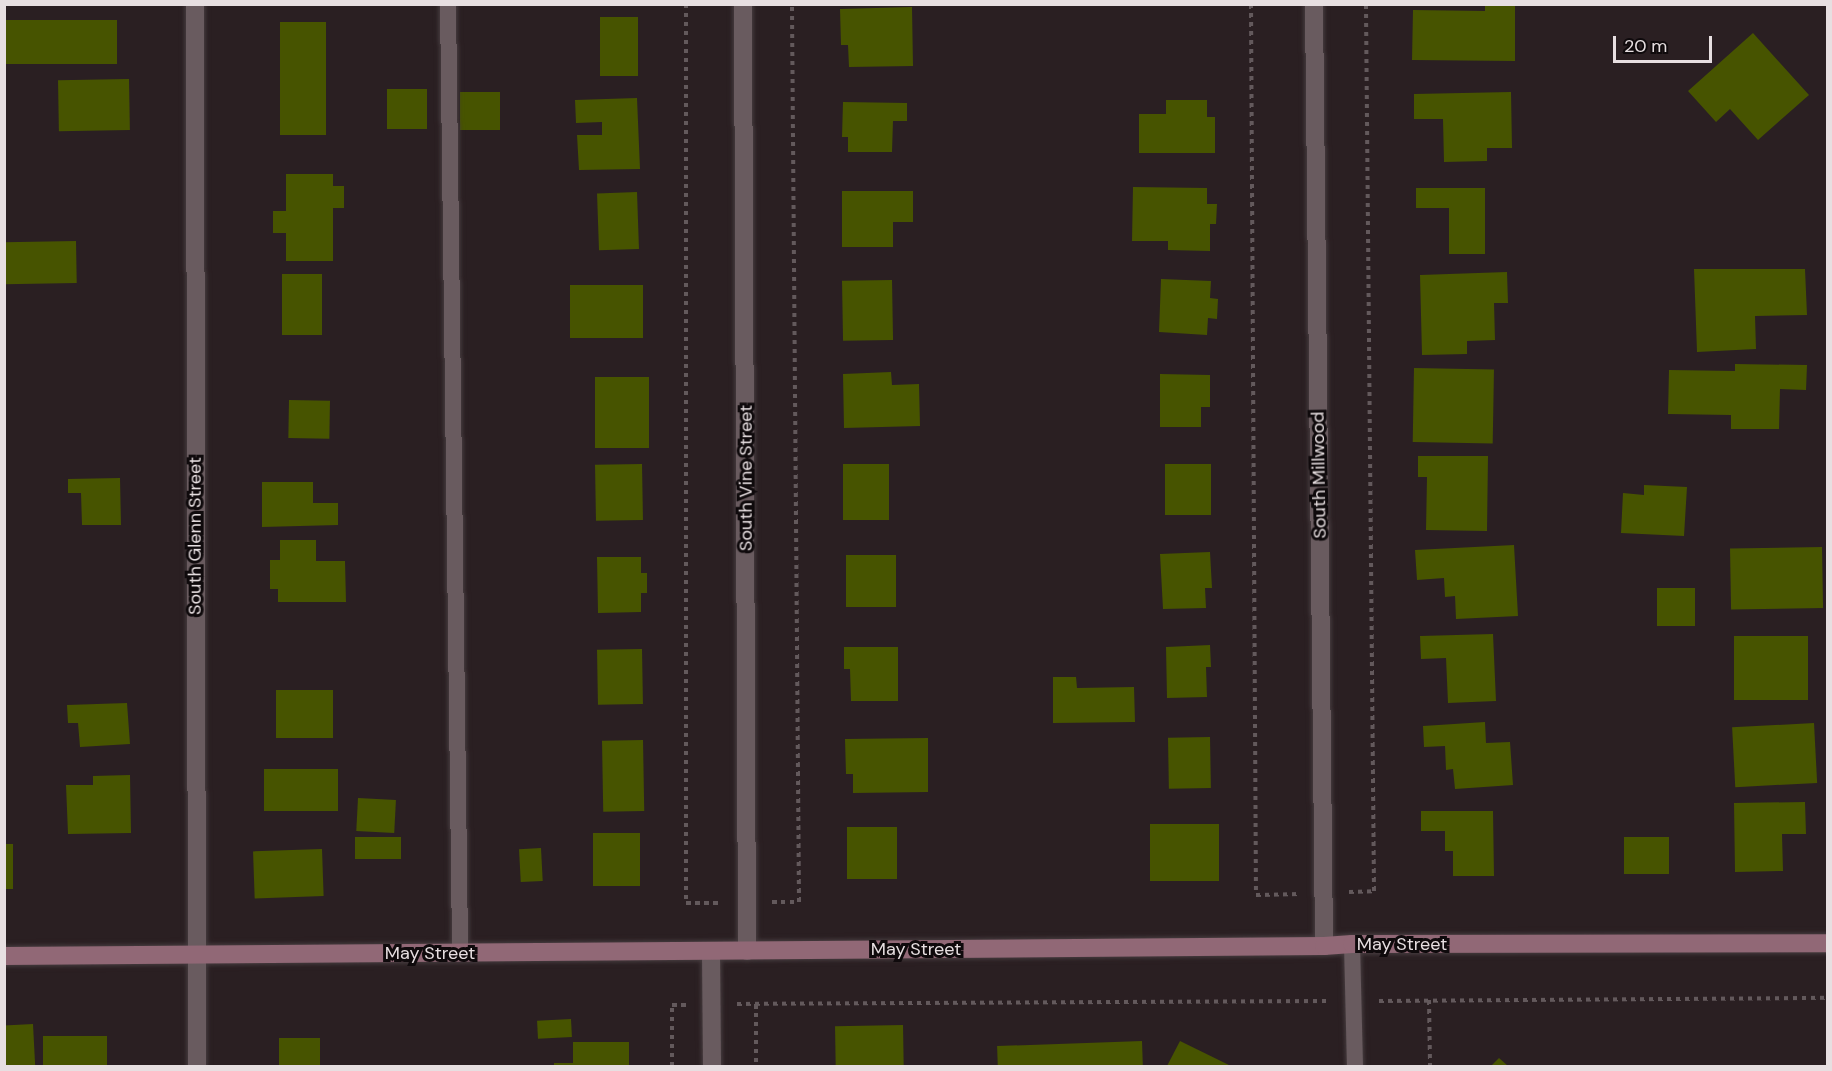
<!DOCTYPE html>
<style>
body{margin:0}
#map{position:relative;width:1832px;height:1071px;overflow:hidden;background:#2a1f22;font-family:"DM Sans",sans-serif}
div>[style]{position:absolute}
.building>*{inset:0;background:#475400;transform-origin:0 0}
.path>*{height:4px;margin-top:-2px;transform-origin:0;background:repeating-linear-gradient(90deg,#63595c 0 4.5px,transparent 0 9px)}
.roads{filter:drop-shadow(0 0 2px #463c3f) drop-shadow(0 0 2px #463c3f)}
.lane>*{height:16px;margin:-8px;padding:0 8px;transform-origin:8px;border-radius:8px;background:#695b5f}
.street>*{height:18px;margin:-9px;padding:0 9px;transform-origin:9px;border-radius:9px;background:#695b5f}
.secondary>*{height:18px;margin:-9px;padding:0 9px;transform-origin:9px;border-radius:9px;background:#916876}
span{translate:-50% -50%;white-space:nowrap;text-align:center;line-height:1.15;-webkit-text-stroke:6px #0f0a0c;paint-order:stroke}
.street-label{font-size:18px;color:#e7dfe1}
.frame{position:absolute;inset:0;border:6px solid #e7dfe1;pointer-events:none}
.scale{position:absolute;left:1613px;top:36px;width:99px;height:27px;box-sizing:border-box;border:3px solid #e7dfe1;border-top:0;padding-left:8px;font-size:18px;line-height:21px;white-space:nowrap;color:#e7dfe1;-webkit-text-stroke:4px #0f0a0c;paint-order:stroke}
</style>
<div id="map">
<div class="building">
<div style="clip-path:polygon(1485px 4px,1515px 4px,1515px 61px,1412px 60px,1413px 10px,1485px 11px)"></div>
<div style="clip-path:polygon(912px 7px,913px 66px,849px 67px,848px 45px,841px 45px,840px 9px)"></div>
<div style="left:600px;top:17px;width:38px;height:59px"></div>
<div style="left:117px;top:20px;width:44px;height:113px;rotate:90deg"></div>
<div style="left:280px;top:22px;width:46px;height:113px"></div>
<div style="clip-path:polygon(1753px 33px,1809px 95px,1758px 140px,1730px 109px,1716px 122px,1688px 91px)"></div>
<div style="left:129px;top:79px;width:51px;height:71px;rotate:89deg"></div>
<div style="left:387px;top:89px;width:40px;height:40px"></div>
<div style="left:460px;top:92px;width:40px;height:38px"></div>
<div style="clip-path:polygon(1511px 92px,1512px 148px,1487px 148px,1487px 161px,1444px 162px,1443px 119px,1414px 119px,1414px 94px)"></div>
<div style="clip-path:polygon(637px 98px,640px 169px,579px 170px,577px 135px,602px 135px,602px 122px,576px 123px,575px 100px)"></div>
<div style="clip-path:polygon(1166px 100px,1207px 100px,1207px 117px,1215px 117px,1215px 153px,1139px 153px,1139px 114px,1166px 114px)"></div>
<div style="clip-path:polygon(843px 102px,907px 103px,907px 121px,893px 121px,892px 152px,848px 152px,848px 137px,842px 137px)"></div>
<div style="clip-path:polygon(286px 174px,333px 174px,333px 186px,344px 186px,344px 208px,333px 208px,333px 261px,286px 261px,286px 233px,273px 233px,273px 211px,286px 211px)"></div>
<div style="clip-path:polygon(1133px 187px,1207px 188px,1207px 204px,1217px 204px,1216px 224px,1210px 224px,1210px 251px,1168px 250px,1168px 241px,1132px 241px)"></div>
<div style="clip-path:polygon(1416px 188px,1485px 188px,1485px 254px,1449px 254px,1449px 208px,1416px 208px)"></div>
<div style="clip-path:polygon(842px 191px,913px 191px,913px 222px,893px 222px,893px 247px,842px 247px)"></div>
<div style="left:637px;top:192px;width:57px;height:40px;rotate:88deg"></div>
<div style="left:76px;top:241px;width:42px;height:72px;rotate:89deg"></div>
<div style="clip-path:polygon(1694px 269px,1805px 269px,1807px 315px,1755px 316px,1756px 349px,1697px 352px)"></div>
<div style="clip-path:polygon(1507px 272px,1508px 303px,1494px 303px,1495px 340px,1467px 341px,1467px 354px,1422px 355px,1420px 275px)"></div>
<div style="left:282px;top:274px;width:40px;height:61px"></div>
<div style="clip-path:polygon(1161px 279px,1211px 281px,1210px 298px,1218px 299px,1217px 319px,1208px 318px,1207px 335px,1159px 332px)"></div>
<div style="left:892px;top:280px;width:60px;height:50px;rotate:89deg"></div>
<div style="left:643px;top:285px;width:53px;height:73px;rotate:90deg"></div>
<div style="clip-path:polygon(1735px 364px,1807px 365px,1806px 390px,1780px 389px,1779px 429px,1731px 429px,1731px 415px,1668px 414px,1669px 370px,1735px 371px)"></div>
<div style="left:1414px;top:368px;width:80px;height:74px;rotate:1deg"></div>
<div style="clip-path:polygon(891px 372px,892px 385px,919px 384px,920px 426px,844px 428px,843px 374px)"></div>
<div style="clip-path:polygon(1160px 374px,1210px 375px,1210px 407px,1201px 407px,1201px 427px,1160px 427px)"></div>
<div style="left:595px;top:377px;width:54px;height:71px"></div>
<div style="left:289px;top:400px;width:41px;height:38px;rotate:1deg"></div>
<div style="clip-path:polygon(1418px 456px,1488px 456px,1487px 531px,1426px 530px,1427px 477px,1418px 477px)"></div>
<div style="left:642px;top:464px;width:56px;height:47px;rotate:89deg"></div>
<div style="left:843px;top:464px;width:46px;height:56px"></div>
<div style="left:1211px;top:464px;width:51px;height:46px;rotate:90deg"></div>
<div style="clip-path:polygon(120px 478px,121px 525px,82px 525px,81px 493px,68px 493px,68px 479px)"></div>
<div style="clip-path:polygon(262px 482px,313px 482px,313px 503px,338px 503px,338px 525px,262px 527px)"></div>
<div style="clip-path:polygon(1644px 485px,1687px 487px,1684px 536px,1621px 533px,1623px 493px,1644px 495px)"></div>
<div style="clip-path:polygon(280px 540px,316px 540px,316px 561px,345px 561px,346px 602px,278px 602px,278px 589px,270px 589px,270px 560px,280px 560px)"></div>
<div style="clip-path:polygon(1514px 545px,1518px 616px,1456px 619px,1455px 596px,1445px 597px,1444px 578px,1417px 580px,1415px 550px)"></div>
<div style="left:1822px;top:547px;width:61px;height:92px;rotate:89deg"></div>
<div style="clip-path:polygon(1210px 552px,1212px 588px,1205px 588px,1206px 608px,1163px 609px,1160px 554px)"></div>
<div style="left:846px;top:555px;width:50px;height:52px"></div>
<div style="clip-path:polygon(597px 557px,641px 557px,641px 573px,647px 573px,647px 593px,641px 593px,641px 612px,598px 613px)"></div>
<div style="left:1695px;top:588px;width:38px;height:38px;rotate:90deg"></div>
<div style="clip-path:polygon(1493px 634px,1496px 701px,1448px 703px,1446px 658px,1421px 659px,1420px 636px)"></div>
<div style="left:1734px;top:636px;width:74px;height:64px"></div>
<div style="clip-path:polygon(1210px 645px,1211px 667px,1206px 667px,1207px 697px,1167px 698px,1166px 647px)"></div>
<div style="clip-path:polygon(844px 647px,898px 647px,898px 701px,851px 701px,850px 669px,844px 669px)"></div>
<div style="left:642px;top:649px;width:55px;height:45px;rotate:89deg"></div>
<div style="clip-path:polygon(1053px 677px,1076px 677px,1077px 688px,1134px 687px,1135px 722px,1053px 723px)"></div>
<div style="left:276px;top:690px;width:57px;height:48px"></div>
<div style="clip-path:polygon(127px 703px,130px 744px,80px 747px,78px 723px,68px 723px,67px 705px)"></div>
<div style="clip-path:polygon(1485px 722px,1486px 743px,1510px 742px,1513px 785px,1455px 789px,1453px 769px,1446px 770px,1445px 746px,1424px 747px,1423px 726px)"></div>
<div style="left:1814px;top:723px;width:60px;height:82px;rotate:87deg"></div>
<div style="left:1210px;top:737px;width:51px;height:42px;rotate:89deg"></div>
<div style="clip-path:polygon(928px 738px,928px 792px,853px 793px,853px 774px,846px 774px,845px 739px)"></div>
<div style="left:643px;top:740px;width:71px;height:41px;rotate:89deg"></div>
<div style="left:338px;top:769px;width:42px;height:74px;rotate:90deg"></div>
<div style="clip-path:polygon(130px 775px,131px 833px,68px 834px,66px 785px,93px 785px,93px 776px)"></div>
<div style="left:358px;top:798px;width:38px;height:33px;rotate:3deg"></div>
<div style="clip-path:polygon(1805px 802px,1806px 834px,1782px 834px,1783px 871px,1735px 872px,1734px 803px)"></div>
<div style="clip-path:polygon(1421px 811px,1493px 811px,1494px 876px,1453px 876px,1453px 851px,1445px 851px,1445px 831px,1421px 831px)"></div>
<div style="left:1150px;top:824px;width:69px;height:57px"></div>
<div style="left:847px;top:827px;width:50px;height:52px"></div>
<div style="left:593px;top:833px;width:47px;height:53px"></div>
<div style="left:401px;top:837px;width:22px;height:46px;rotate:90deg"></div>
<div style="left:1624px;top:837px;width:45px;height:37px"></div>
<div style="left:5px;top:844px;width:8px;height:45px"></div>
<div style="left:541px;top:848px;width:33px;height:22px;rotate:87deg"></div>
<div style="left:322px;top:849px;width:47px;height:69px;rotate:88deg"></div>
<div style="left:571px;top:1019px;width:18px;height:34px;rotate:87deg"></div>
<div style="left:33px;top:1024px;width:42px;height:29px;rotate:87deg"></div>
<div style="left:903px;top:1025px;width:41px;height:68px;rotate:89deg"></div>
<div style="left:43px;top:1036px;width:64px;height:30px"></div>
<div style="left:279px;top:1038px;width:41px;height:28px"></div>
<div style="left:1142px;top:1041px;width:25px;height:145px;rotate:88deg"></div>
<div style="clip-path:polygon(1180px 1041px,1231px 1066px,1167px 1066px)"></div>
<div style="clip-path:polygon(573px 1042px,629px 1042px,629px 1066px,554px 1066px,554px 1063px,573px 1063px)"></div>
<div style="clip-path:polygon(1499px 1058px,1508px 1066px,1491px 1066px)"></div>
</div>
<div class="path">
<div style="left:686px;top:4px;width:899px;rotate:90deg"></div>
<div style="left:686px;top:903px;width:36px"></div>
<div style="left:1251px;top:4px;width:891px;rotate:89.68deg"></div>
<div style="left:1256px;top:895px;width:44px;rotate:-1.3deg"></div>
<div style="left:1349px;top:892px;width:25px;rotate:-2deg"></div>
<div style="left:1374px;top:891px;width:887px;rotate:-90.52deg"></div>
<div style="left:772px;top:902px;width:27px"></div>
<div style="left:799px;top:902px;width:898px;rotate:-90.45deg"></div>
<div style="left:1429px;top:1000px;width:66px;rotate:89.1deg"></div>
<div style="left:1379px;top:1001px;width:449px;rotate:-0.4deg"></div>
<div style="left:737px;top:1004px;width:592px;rotate:-0.29deg"></div>
<div style="left:756px;top:1004px;width:62px;rotate:90deg"></div>
<div style="left:672px;top:1066px;width:61px;rotate:-90deg"></div>
<div style="left:672px;top:1005px;width:15px"></div>
</div>
<div class="roads">
<div class="lane">
<div style="left:448px;top:4px;width:948px;rotate:89.27deg"></div>
<div style="left:1352px;top:944px;width:122px;rotate:88.6deg"></div>
</div>
<div class="street">
<div style="left:195px;top:4px;width:1062px;rotate:89.89deg"></div>
<div style="left:743px;top:4px;width:947px;rotate:89.76deg"></div>
<div style="left:1314px;top:4px;width:942px;rotate:89.39deg"></div>
<div style="left:711px;top:951px;width:115px;rotate:89.5deg"></div>
</div>
<div class="secondary">
<div style="left:4px;top:956px;width:1320px;rotate:-0.43deg"></div>
<div style="left:1324px;top:946px;width:28px;rotate:-4deg"></div>
<div style="left:1352px;top:944px;width:476px;rotate:-0.1deg"></div>
</div>
</div>
<div class="street-label">
<span style="left:1319px;top:475px;rotate:-91deg">South Millwood</span>
<span style="left:746px;top:478px;rotate:-90deg">South Vine Street</span>
<span style="left:195px;top:536px;rotate:-90deg">South Glenn Street</span>
<span style="left:1402px;top:944px">May Street</span>
<span style="left:916px;top:949px">May Street</span>
<span style="left:430px;top:953px">May Street</span>
</div>
<div class="frame"></div>
<div class="scale">20 m</div>
</div>
